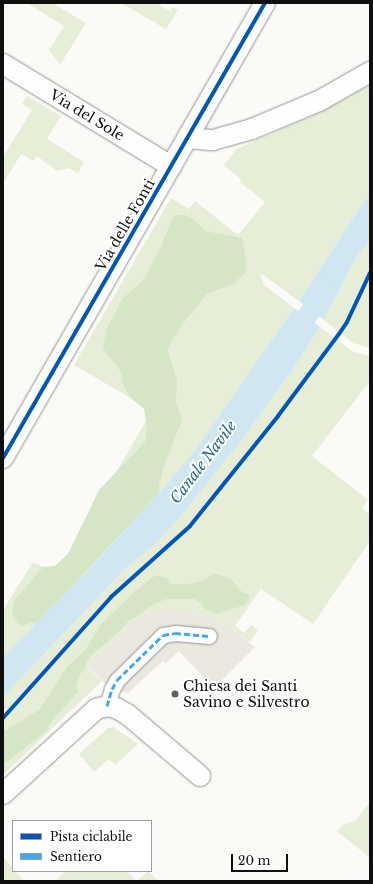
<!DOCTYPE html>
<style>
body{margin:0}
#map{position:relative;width:373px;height:884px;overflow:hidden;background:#fbfaf6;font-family:"Libre Baskerville",serif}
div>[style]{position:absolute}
.green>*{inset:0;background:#e6eed8}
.forest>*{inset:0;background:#d7e5c7}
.plaza>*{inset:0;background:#ebe8e1}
.water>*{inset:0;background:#d0e7f2}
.canal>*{height:20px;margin:-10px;padding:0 10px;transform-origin:10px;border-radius:10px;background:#d0e7f2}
.roads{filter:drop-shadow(0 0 1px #959593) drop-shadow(0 0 1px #959593)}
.pedestrian>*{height:15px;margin:-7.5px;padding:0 7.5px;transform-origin:7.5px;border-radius:7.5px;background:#fefefe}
.minor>*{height:20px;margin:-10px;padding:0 10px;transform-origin:10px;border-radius:10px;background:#fefefe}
.quiet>*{height:3px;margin-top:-1.5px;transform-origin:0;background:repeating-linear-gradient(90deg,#3fa9f5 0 6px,transparent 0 9px)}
.cycleway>*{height:4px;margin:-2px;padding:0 2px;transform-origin:2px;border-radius:2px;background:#0057b8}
.dots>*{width:11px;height:11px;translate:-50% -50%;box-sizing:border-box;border:2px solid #fff;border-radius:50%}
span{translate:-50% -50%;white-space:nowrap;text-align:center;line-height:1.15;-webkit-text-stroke:4px #fff;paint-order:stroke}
.street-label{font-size:14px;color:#0f0f0f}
.poi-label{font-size:14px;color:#0f0f0f}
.left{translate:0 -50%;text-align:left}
.water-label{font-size:15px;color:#266993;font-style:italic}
.frame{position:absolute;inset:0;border:4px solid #0f0f0f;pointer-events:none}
.legend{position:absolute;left:12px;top:820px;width:140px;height:52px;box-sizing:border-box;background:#fff;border:1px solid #9f9f9f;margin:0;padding:5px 7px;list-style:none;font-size:12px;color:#0f0f0f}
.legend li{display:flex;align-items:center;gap:8px;height:20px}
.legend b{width:20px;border:1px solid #9f9f9f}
.scale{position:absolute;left:231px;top:854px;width:57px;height:18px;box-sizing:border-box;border:2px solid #0f0f0f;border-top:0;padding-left:5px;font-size:12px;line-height:14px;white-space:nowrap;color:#0f0f0f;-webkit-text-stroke:3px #fff;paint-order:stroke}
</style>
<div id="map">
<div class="green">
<div style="clip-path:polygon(27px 3px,52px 3px,86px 23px,60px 65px,49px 50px,64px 26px)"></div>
<div style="clip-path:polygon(121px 3px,161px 3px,160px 6px,170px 11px,173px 7px,178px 10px,166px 29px)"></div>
<div style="clip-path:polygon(370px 85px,370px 195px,362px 204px,299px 301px,263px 275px,260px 275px,264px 285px,294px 308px,195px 450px,160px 492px,94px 564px,3px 657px,3px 610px,33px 562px,43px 567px,55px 566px,68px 554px,146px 421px,144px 409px,132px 399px,74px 365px,171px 198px,189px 209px,195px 201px,238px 235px,265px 202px,240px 182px,241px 179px,223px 165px,230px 158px,236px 149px,316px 114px)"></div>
<div style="clip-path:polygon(27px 96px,61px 116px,47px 139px,84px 162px,78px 173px,69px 168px,57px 171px,37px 156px,33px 161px,21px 154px,5px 181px,3px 180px,3px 157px,32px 110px,22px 104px)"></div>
<div style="clip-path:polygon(370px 241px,370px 348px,353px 343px,324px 320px,356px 257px)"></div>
<div style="clip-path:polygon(320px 327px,353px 352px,370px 356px,370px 381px,312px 456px,368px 500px,362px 508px,370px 515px,370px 541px,313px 624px,261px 589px,235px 626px,244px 633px,251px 625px,258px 630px,250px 642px,231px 628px,220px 622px,190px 611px,88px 668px,102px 681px,3px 775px,3px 697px,127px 567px,181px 516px,242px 440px,295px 366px)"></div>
<div style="clip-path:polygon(113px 727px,138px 744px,115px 765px,109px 759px,94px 772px,79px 754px,108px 728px)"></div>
<div style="clip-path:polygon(370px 802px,370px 858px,337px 831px,344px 824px,355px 821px)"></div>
<div style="clip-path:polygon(3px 857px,13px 868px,13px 871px,15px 871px,24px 881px,3px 881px)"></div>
<div style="clip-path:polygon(66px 871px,127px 871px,136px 881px,55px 881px)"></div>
<div style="clip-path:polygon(148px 871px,158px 881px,137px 881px)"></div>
</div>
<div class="forest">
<div style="clip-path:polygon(174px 215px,185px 215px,193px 219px,205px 231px,242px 238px,246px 260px,245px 273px,233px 284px,207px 294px,182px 325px,167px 349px,177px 379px,176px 403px,182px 420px,164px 466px,159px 485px,160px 492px,37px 624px,32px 622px,22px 626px,12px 616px,14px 601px,43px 567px,55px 566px,68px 554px,99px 490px,145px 442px,147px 427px,144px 409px,132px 399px,124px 387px,121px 372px,103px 348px,107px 328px,123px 298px,143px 280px,159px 251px)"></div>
<div style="clip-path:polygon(215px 573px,231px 579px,243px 593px,249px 594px,249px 600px,245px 605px,216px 614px,206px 609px,195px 599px,166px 599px,150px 606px,140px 615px,129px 620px,121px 630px,92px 655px,86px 663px,85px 670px,80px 674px,76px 686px,78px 692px,72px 699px,53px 719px,46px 731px,3px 765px,3px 732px,40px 709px,67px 667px,86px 649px,101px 624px,135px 591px,156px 575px,167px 578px,172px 584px,191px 584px,202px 581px)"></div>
</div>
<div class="plaza">
<div style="clip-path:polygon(167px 609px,190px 611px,220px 622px,231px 628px,255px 647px,214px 688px,179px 651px,166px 663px,163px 661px,128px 693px,118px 691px,107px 685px,88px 667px,137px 620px,146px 614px)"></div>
</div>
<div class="water">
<div style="clip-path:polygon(370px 195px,370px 241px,356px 257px,324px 320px,299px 301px,362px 204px)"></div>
<div style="clip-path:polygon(294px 308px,320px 327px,295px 366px,242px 440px,181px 516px,156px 543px,127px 567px,3px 697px,3px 657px,94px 564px,160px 492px,195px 450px)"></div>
</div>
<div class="canal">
<div style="left:292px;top:340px;width:62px;rotate:-57.6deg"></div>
</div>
<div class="roads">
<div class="pedestrian">
<div style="left:107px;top:706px;width:18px;rotate:-74deg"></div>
<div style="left:112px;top:689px;width:10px;rotate:-61deg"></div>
<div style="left:117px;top:680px;width:64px;rotate:-44.4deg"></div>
<div style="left:163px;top:635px;width:12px;rotate:-9deg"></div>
<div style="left:175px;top:633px;width:34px;rotate:5deg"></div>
</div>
<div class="minor">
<div style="left:3px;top:64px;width:197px;rotate:31.3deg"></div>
<div style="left:188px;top:138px;width:25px;rotate:5deg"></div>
<div style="left:213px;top:140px;width:41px;rotate:-15.8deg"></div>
<div style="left:252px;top:129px;width:73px;rotate:-22.7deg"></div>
<div style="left:319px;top:101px;width:59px;rotate:-29.6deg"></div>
<div style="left:3px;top:458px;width:525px;rotate:-60.07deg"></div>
<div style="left:3px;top:794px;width:126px;rotate:-42.4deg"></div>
<div style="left:96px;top:709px;width:11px;rotate:-15deg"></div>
<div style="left:107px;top:706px;width:9px;rotate:13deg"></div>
<div style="left:116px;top:708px;width:13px;rotate:29deg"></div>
<div style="left:127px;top:714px;width:96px;rotate:40.3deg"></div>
</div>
</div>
<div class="quiet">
<div style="left:107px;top:706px;width:18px;rotate:-74deg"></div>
<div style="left:112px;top:689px;width:10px;rotate:-61deg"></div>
<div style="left:117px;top:680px;width:64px;rotate:-44.4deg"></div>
<div style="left:163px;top:635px;width:12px;rotate:-9deg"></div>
<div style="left:175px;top:633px;width:34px;rotate:5deg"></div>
</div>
<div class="cycleway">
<div style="left:3px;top:458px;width:525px;rotate:-60.07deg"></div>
<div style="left:3px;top:718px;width:162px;rotate:-48.2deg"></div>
<div style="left:111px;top:597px;width:106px;rotate:-41.9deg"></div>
<div style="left:190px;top:526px;width:141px;rotate:-51.3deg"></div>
<div style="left:278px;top:416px;width:102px;rotate:-53.4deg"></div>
<div style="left:339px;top:334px;width:14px;rotate:-56deg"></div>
<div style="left:347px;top:322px;width:54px;rotate:-64.9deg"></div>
</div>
<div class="dots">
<div style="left:175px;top:694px;background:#626160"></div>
</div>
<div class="street-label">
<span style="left:87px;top:115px;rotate:31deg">Via del Sole</span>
<span style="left:125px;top:225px;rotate:-60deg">Via delle Fonti</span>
</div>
<div class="poi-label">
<span class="left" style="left:183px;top:694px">Chiesa dei Santi<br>Savino e Silvestro</span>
</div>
<div class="water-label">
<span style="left:203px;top:462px;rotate:-53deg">Canale Navile</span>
</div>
<div class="frame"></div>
<ul class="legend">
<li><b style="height:5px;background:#0057b8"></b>Pista ciclabile</li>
<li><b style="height:5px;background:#3fa9f5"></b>Sentiero</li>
</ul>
<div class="scale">20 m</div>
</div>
